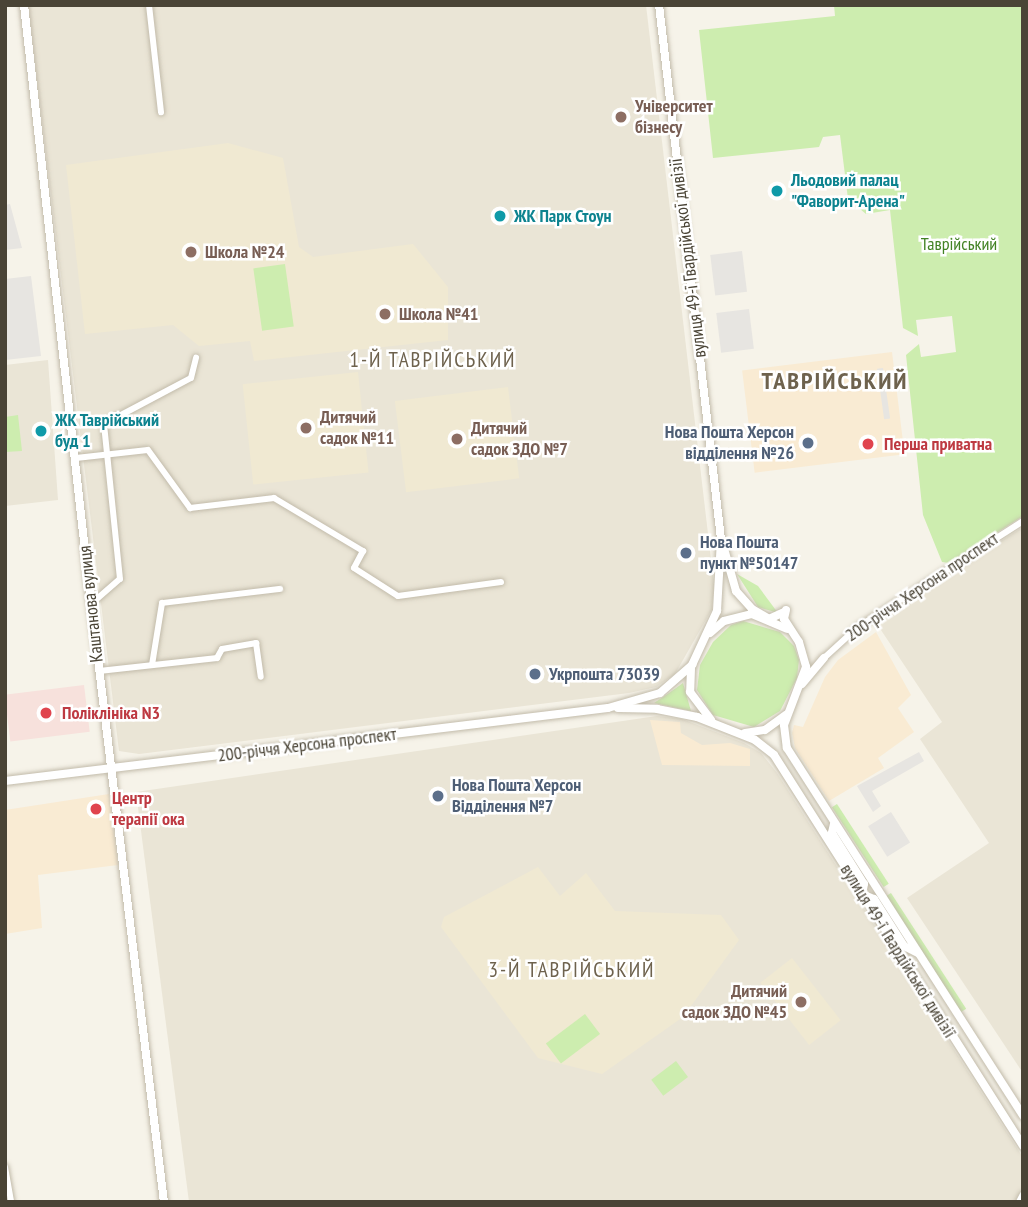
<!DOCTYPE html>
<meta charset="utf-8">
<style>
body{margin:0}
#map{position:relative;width:1028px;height:1207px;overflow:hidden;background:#f6f3e9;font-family:"PT Sans Narrow",sans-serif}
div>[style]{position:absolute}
.residential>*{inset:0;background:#eae5d6}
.commercial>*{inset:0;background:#f9ebd3;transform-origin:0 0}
.education>*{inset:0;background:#f0e9d2;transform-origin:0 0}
.medical>*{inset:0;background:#f7e1dc;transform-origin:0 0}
.green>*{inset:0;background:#cdedaf;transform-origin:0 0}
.parking>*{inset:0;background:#e7e5e1;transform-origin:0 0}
.roads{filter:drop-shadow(0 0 2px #c2bbaa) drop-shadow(0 0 2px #c2bbaa)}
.minor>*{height:6px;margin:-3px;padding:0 3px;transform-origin:3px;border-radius:3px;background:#fff}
.tertiary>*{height:8px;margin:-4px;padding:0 4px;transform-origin:4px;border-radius:4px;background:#fff}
.dots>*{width:19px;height:19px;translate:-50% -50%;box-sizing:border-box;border:4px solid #fff;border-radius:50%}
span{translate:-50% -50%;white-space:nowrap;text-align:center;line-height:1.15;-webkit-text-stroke:5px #fff;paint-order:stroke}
.education-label{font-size:18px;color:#785e54;font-weight:700}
.left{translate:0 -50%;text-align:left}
.right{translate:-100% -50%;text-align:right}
.culture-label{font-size:18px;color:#0d838f;font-weight:700}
.park-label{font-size:18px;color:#428224}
.street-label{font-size:18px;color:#4a4436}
.service-label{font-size:18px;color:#4e5e75;font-weight:700}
.health-label{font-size:18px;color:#be3a42;font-weight:700}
.quarter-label{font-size:21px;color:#6e624d;letter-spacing:2px}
.district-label{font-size:24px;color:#6e624d;font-weight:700;letter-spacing:2px}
.frame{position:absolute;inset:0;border:7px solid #4a4436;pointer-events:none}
</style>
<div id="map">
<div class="residential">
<div style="clip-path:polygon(28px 5px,646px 5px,714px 585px,712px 609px,675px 674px,656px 687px,629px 693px,139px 754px,119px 751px)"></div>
<div style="clip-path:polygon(48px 360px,58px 500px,5px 506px,5px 365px)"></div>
<div style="clip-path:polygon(1023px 527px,1023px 1073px,907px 898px,989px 843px,920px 739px,942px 722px,875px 621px)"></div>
<div style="clip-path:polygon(657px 716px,682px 719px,744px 743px,761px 753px,777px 773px,1022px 1156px,1023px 1190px,1016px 1202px,189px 1202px,136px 792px)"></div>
</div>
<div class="commercial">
<div style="left:892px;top:352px;width:103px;height:151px;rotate:83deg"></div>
<div style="clip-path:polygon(876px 632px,911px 695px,898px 708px,914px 732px,878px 758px,884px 768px,829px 801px,795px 748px,792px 733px,794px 725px,803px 727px,825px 677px,838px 660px)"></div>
<div style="clip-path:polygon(650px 720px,680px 722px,681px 733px,702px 745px,730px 743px,750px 749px,750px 766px,662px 765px)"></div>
<div style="clip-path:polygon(109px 794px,118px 865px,38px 875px,42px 928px,5px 934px,5px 810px)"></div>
</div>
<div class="education">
<div style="clip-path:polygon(228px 143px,283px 158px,299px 247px,313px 257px,413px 244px,448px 287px,448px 340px,254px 361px,250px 341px,199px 346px,173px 325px,85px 334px,66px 165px)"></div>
<div style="left:358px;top:372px;width:101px;height:116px;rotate:84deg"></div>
<div style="left:508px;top:387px;width:92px;height:114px;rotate:83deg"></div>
<div style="clip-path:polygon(538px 867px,560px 896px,586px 873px,615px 911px,721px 915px,739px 940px,683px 1017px,602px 1074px,538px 1058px,441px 927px,444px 917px)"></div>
<div style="left:792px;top:958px;width:79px;height:40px;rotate:52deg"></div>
</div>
<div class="medical">
<div style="left:84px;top:685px;width:47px;height:80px;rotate:83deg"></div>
</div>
<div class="green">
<div style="clip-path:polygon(834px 5px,1023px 5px,1023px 516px,949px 563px,942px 562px,923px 515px,906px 355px,919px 344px,921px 357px,956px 352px,952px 316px,916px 320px,918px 336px,903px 328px,890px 210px,866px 214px,848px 199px,840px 135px,823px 137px,819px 147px,713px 158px,699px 30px,835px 16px)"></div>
<div style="left:285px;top:264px;width:63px;height:32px;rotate:82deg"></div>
<div style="clip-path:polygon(18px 415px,22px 451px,5px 452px,5px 417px)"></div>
<div style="clip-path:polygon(737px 574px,758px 586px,778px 613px,758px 607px)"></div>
<div style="clip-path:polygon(743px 621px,780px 632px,794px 646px,799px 660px,797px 678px,780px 711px,754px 727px,713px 715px,697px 690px,700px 665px,713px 642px,731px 625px)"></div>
<div style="clip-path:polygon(683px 683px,691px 711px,654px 703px,669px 693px)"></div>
<div style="left:837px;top:804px;width:95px;height:6px;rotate:57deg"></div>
<div style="left:891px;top:893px;width:138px;height:6px;rotate:57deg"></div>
<div style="left:585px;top:1014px;width:25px;height:49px;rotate:53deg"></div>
<div style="left:676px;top:1061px;width:20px;height:31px;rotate:53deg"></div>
</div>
<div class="parking">
<div style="clip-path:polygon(10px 204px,22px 248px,5px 250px,5px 205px)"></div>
<div style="left:742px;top:251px;width:41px;height:32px;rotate:83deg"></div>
<div style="clip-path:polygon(31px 276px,41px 356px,5px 360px,5px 279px)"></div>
<div style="left:749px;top:309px;width:40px;height:33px;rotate:83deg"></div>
<div style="left:883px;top:368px;width:51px;height:6px;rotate:82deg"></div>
<div style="clip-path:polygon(919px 752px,924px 761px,872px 791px,881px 806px,873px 812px,857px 786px)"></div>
<div style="left:891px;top:812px;width:36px;height:27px;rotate:58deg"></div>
</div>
<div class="roads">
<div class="minor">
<div style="left:149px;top:5px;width:108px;rotate:83.6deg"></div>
<div style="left:76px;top:458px;width:72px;rotate:-6.3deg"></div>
<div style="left:148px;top:450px;width:72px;rotate:54.1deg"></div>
<div style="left:190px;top:508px;width:85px;rotate:-6.8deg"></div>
<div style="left:274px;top:498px;width:104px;rotate:30.8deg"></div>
<div style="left:363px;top:551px;width:19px;rotate:118deg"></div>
<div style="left:354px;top:568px;width:52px;rotate:32.5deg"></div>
<div style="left:398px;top:596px;width:104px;rotate:-7.7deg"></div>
<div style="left:91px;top:604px;width:38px;rotate:-41deg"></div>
<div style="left:120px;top:579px;width:156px;rotate:-95.9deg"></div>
<div style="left:104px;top:424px;width:98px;rotate:-27.9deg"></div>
<div style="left:191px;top:378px;width:21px;rotate:-76deg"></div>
<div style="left:824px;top:658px;width:46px;rotate:-42.4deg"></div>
<div style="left:858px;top:627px;width:196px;rotate:-32.7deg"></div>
<div style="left:152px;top:665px;width:63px;rotate:-80.8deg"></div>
<div style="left:162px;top:603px;width:119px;rotate:-6.8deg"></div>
<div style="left:99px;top:671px;width:119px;rotate:-6.3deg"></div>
<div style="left:217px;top:658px;width:10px;rotate:-61deg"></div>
<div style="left:222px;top:649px;width:35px;rotate:-10deg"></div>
<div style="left:256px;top:643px;width:34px;rotate:82deg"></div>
<div style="left:5px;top:1167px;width:36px;rotate:80deg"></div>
</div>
<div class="tertiary">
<div style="left:24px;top:5px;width:576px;rotate:83.62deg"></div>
<div style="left:88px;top:577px;width:630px;rotate:83.07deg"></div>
<div style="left:723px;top:545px;width:48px;rotate:74.2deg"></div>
<div style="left:736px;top:591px;width:24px;rotate:48deg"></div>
<div style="left:752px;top:609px;width:20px;rotate:30deg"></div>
<div style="left:769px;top:619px;width:17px;rotate:-25deg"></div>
<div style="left:786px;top:610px;width:9px;rotate:103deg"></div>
<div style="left:784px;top:619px;width:27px;rotate:57deg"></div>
<div style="left:799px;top:642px;width:26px;rotate:74deg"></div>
<div style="left:806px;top:667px;width:62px;rotate:110.8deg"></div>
<div style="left:784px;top:725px;width:23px;rotate:83deg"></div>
<div style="left:787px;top:748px;width:437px;rotate:57.3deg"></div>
<div style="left:710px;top:633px;width:18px;rotate:-41deg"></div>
<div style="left:724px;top:621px;width:29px;rotate:-14deg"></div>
<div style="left:752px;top:614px;width:38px;rotate:23deg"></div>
<div style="left:691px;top:668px;width:24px;rotate:92deg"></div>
<div style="left:690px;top:692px;width:35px;rotate:53deg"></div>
<div style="left:802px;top:684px;width:34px;rotate:-50deg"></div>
<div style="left:618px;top:708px;width:39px;rotate:1deg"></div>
<div style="left:657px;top:709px;width:41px;rotate:11.3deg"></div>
<div style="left:697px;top:717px;width:62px;rotate:21.6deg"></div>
<div style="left:755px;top:740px;width:24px;rotate:38deg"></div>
<div style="left:774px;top:755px;width:464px;rotate:57.5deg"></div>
<div style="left:745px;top:733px;width:20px;rotate:-9deg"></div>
<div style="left:765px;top:730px;width:26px;rotate:-36deg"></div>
<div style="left:5px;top:781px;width:607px;rotate:-6.9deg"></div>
<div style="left:608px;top:708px;width:54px;rotate:-16.1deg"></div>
<div style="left:660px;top:693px;width:43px;rotate:-41.2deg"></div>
<div style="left:692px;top:665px;width:60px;rotate:-65.2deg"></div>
<div style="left:717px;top:611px;width:72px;rotate:-86.8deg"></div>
<div style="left:721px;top:539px;width:538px;rotate:-96.62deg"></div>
<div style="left:834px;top:824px;width:9px;rotate:103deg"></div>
<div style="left:832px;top:833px;width:60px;rotate:57.9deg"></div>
<div style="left:864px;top:884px;width:10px;rotate:101deg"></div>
<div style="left:862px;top:894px;width:13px;rotate:23deg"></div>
<div style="left:874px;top:899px;width:56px;rotate:57.4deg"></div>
<div style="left:904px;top:946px;width:16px;rotate:27deg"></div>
<div style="left:1020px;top:1202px;width:7px;rotate:-63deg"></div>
</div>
</div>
<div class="dots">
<div style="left:621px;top:117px;background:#8d6e63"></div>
<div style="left:777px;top:191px;background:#0f9aa8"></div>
<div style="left:500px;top:216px;background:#0f9aa8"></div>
<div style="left:191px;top:252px;background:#8d6e63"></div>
<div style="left:385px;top:314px;background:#8d6e63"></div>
<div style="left:306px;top:428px;background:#8d6e63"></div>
<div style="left:41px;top:431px;background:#0f9aa8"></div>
<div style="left:457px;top:439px;background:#8d6e63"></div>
<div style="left:808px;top:443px;background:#5c6f8a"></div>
<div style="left:868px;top:444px;background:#e0444e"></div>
<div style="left:686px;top:553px;background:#5c6f8a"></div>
<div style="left:535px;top:674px;background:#5c6f8a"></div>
<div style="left:46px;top:713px;background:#e0444e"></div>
<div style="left:438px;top:796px;background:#5c6f8a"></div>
<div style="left:96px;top:809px;background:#e0444e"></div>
<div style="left:801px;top:1002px;background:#8d6e63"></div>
</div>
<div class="education-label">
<span class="left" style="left:635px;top:117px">Університет<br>бізнесу</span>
<span class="left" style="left:205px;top:252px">Школа №24</span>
<span class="left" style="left:399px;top:314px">Школа №41</span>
<span class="left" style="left:320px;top:428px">Дитячий<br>садок №11</span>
<span class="left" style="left:471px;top:439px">Дитячий<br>садок ЗДО №7</span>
<span class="right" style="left:787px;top:1002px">Дитячий<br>садок ЗДО №45</span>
</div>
<div class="culture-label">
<span class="left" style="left:791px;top:191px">Льодовий палац<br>"Фаворит-Арена"</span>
<span class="left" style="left:514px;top:216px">ЖК Парк Стоун</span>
<span class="left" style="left:55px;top:431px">ЖК Таврійський<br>буд 1</span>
</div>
<div class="park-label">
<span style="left:959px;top:244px">Таврійський</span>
</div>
<div class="street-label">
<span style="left:688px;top:258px;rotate:-97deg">вулиця 49-ї Гвардійської дивізії</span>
<span style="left:922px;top:587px;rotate:-34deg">200-річчя Херсона проспект</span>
<span style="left:91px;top:604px;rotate:-96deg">Каштанова вулиця</span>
<span style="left:307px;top:745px;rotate:-7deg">200-річчя Херсона проспект</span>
<span style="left:898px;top:951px;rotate:58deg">вулиця 49-ї Гвардійської дивізії</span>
</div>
<div class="service-label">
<span class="right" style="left:794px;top:443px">Нова Пошта Херсон<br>відділення №26</span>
<span class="left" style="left:700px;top:553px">Нова Пошта<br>пункт №50147</span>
<span class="left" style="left:549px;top:674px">Укрпошта 73039</span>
<span class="left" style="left:452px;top:796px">Нова Пошта Херсон<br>Відділення №7</span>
</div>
<div class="health-label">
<span class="left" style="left:884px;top:444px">Перша приватна</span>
<span class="left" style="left:62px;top:713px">Поліклініка N3</span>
<span class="left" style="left:112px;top:809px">Центр<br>терапії ока</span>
</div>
<div class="quarter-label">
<span style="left:433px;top:360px">1-Й ТАВРІЙСЬКИЙ</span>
<span style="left:572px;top:970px">3-Й ТАВРІЙСЬКИЙ</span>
</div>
<div class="district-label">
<span style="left:835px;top:381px">ТАВРІЙСЬКИЙ</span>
</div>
<div class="frame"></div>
</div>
